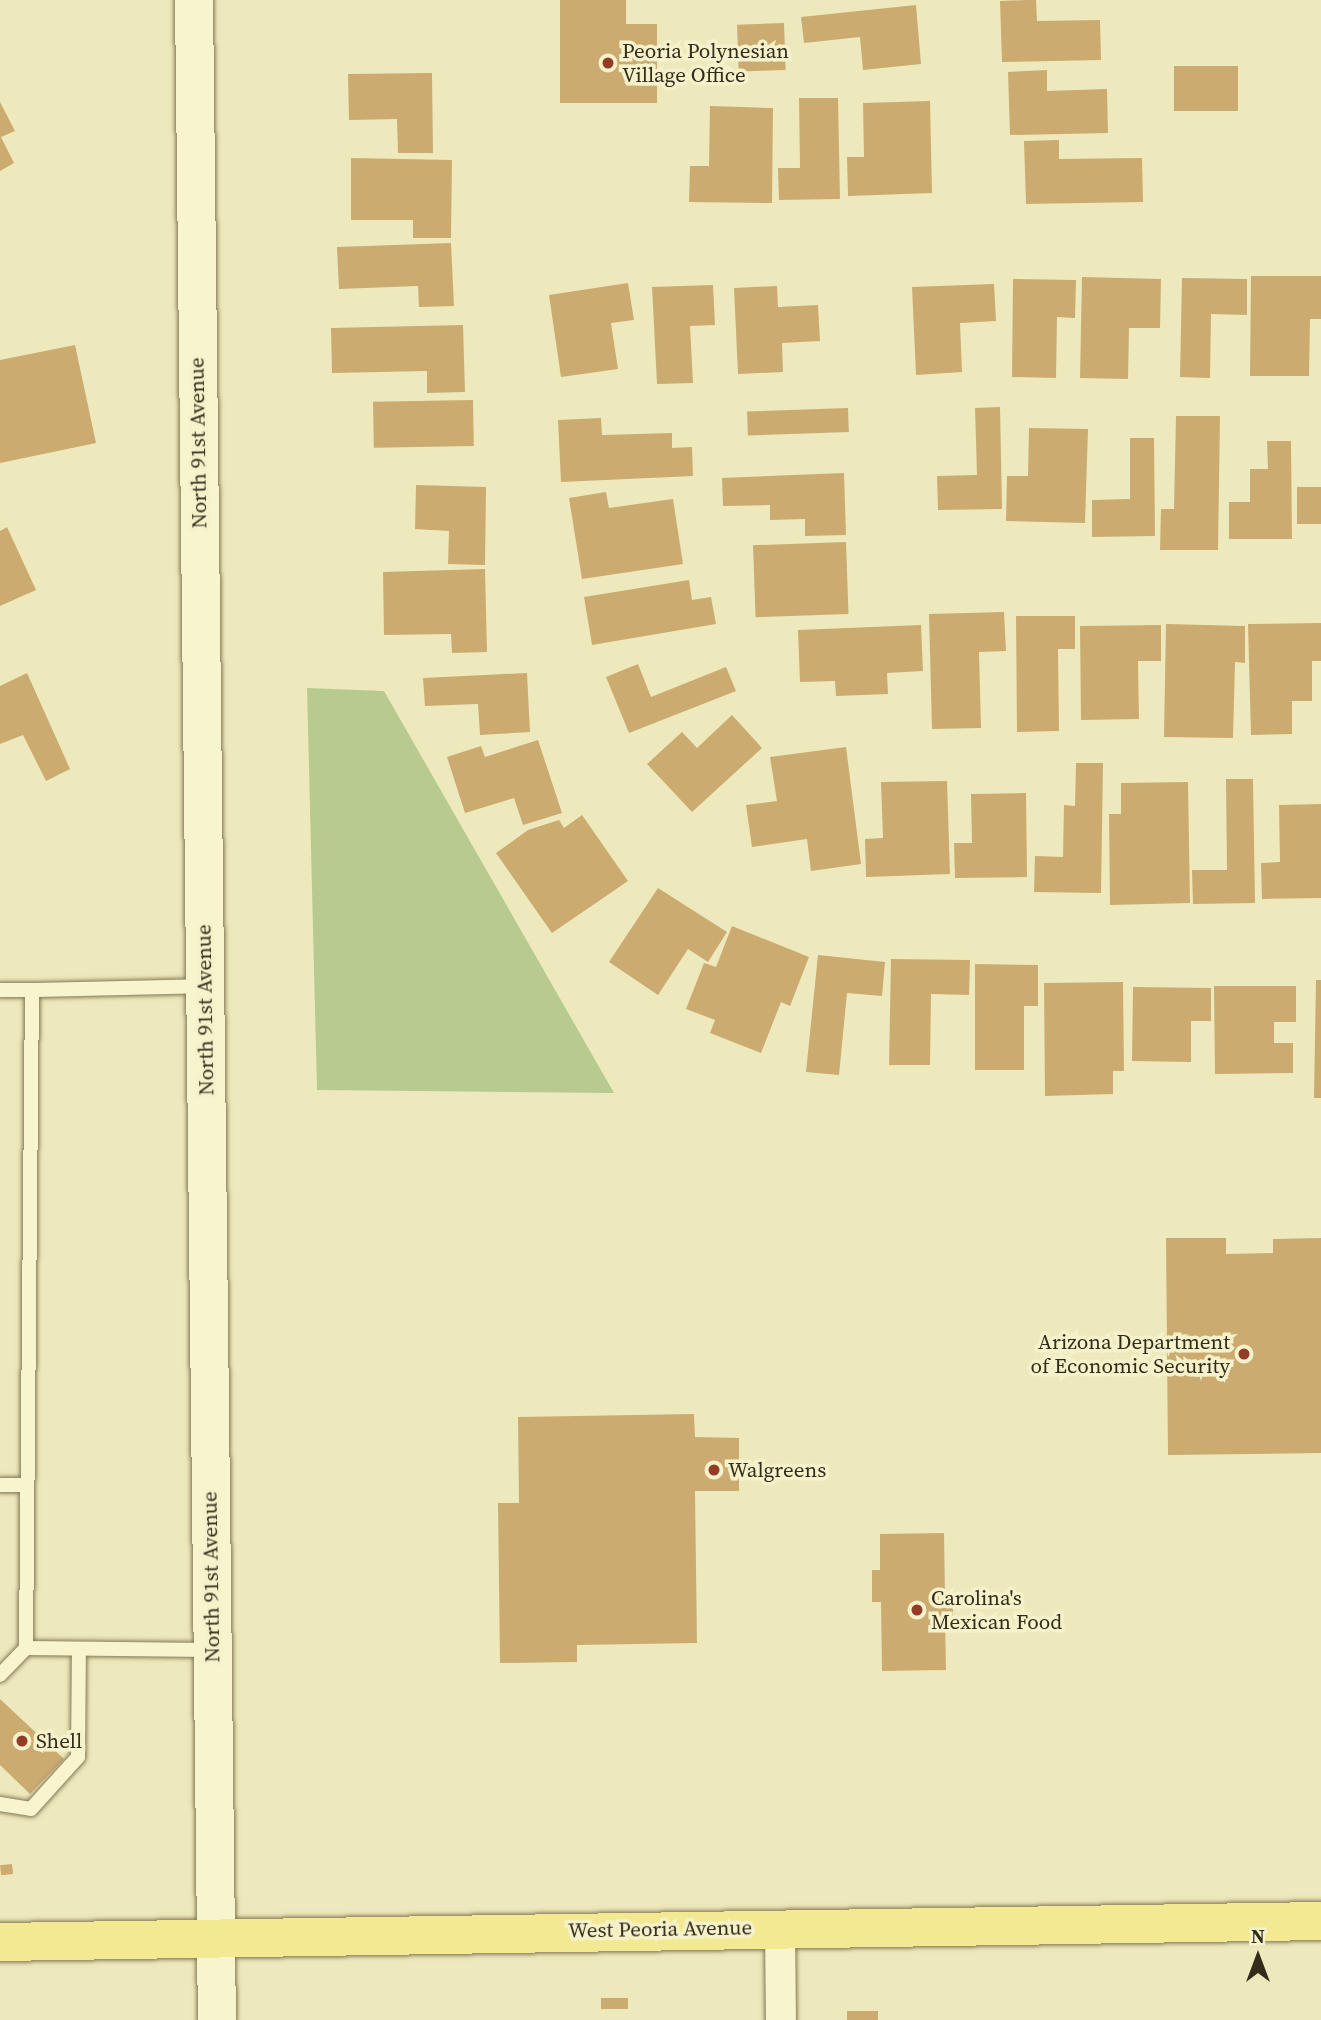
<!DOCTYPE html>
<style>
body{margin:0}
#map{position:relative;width:1321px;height:2020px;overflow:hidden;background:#ede9bc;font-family:"Source Serif 4",serif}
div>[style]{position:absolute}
.green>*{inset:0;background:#b7cb90}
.building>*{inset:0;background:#ccab71;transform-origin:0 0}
.roads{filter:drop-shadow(0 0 2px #847956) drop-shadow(0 0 2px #847956)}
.lane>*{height:14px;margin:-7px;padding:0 7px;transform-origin:7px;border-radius:7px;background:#f8f5ce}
.street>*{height:30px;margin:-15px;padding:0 15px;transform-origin:15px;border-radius:15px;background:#f8f5ce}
.secondary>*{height:38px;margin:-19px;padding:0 19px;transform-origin:19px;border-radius:19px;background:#f8f5ce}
.primary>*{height:38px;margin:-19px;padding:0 19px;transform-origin:19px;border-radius:19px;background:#f2e992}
.dots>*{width:19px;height:19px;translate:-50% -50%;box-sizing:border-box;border:4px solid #f5f2cb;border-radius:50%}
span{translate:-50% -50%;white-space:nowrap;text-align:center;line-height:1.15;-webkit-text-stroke:7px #f5f2cb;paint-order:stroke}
.poi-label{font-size:21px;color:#332c1b}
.left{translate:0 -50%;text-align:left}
.right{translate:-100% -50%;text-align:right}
.street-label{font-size:21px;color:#332c1b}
.north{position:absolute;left:1223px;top:1922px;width:70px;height:70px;-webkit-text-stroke:5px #f5f2cb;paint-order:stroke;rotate:0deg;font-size:19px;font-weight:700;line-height:28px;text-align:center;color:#332c1b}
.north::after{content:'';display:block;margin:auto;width:24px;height:32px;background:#332c1b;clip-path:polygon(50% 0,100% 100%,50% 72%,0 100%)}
</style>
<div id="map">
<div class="green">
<div style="clip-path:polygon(307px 688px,384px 691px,614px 1093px,317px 1090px)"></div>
</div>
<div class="building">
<div style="clip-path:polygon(560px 0,626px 0,626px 24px,657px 24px,657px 103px,560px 103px)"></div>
<div style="clip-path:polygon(1026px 0,1036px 0,1037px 21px,1100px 20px,1101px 60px,1002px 62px,1000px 1px)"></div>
<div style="clip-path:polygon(916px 5px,921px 64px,863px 70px,860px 37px,804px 43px,801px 17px)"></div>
<div style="left:784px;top:23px;width:47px;height:47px;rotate:88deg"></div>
<div style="left:1238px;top:66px;width:45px;height:64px;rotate:90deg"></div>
<div style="clip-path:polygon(1047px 70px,1047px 91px,1107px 89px,1108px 133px,1010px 135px,1008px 72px)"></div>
<div style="clip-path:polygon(432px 73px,433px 153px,398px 153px,397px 119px,349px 120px,348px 74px)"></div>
<div style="clip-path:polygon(799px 98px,838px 98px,840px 199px,779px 200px,778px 168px,800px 168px)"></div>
<div style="clip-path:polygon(930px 101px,932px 193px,848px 196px,847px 157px,864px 157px,863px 103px)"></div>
<div style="clip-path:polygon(0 102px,15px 131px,1px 137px,14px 163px,0 171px)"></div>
<div style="clip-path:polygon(710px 106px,773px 108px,772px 203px,689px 202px,690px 166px,709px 166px)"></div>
<div style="clip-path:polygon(1059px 140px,1059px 159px,1142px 158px,1143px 202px,1026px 204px,1024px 141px)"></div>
<div style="clip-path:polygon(351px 158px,452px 160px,451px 238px,413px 238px,413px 220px,351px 220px)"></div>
<div style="clip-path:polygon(451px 243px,454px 306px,419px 307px,418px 286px,339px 289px,337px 247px)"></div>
<div style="clip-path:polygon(1251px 276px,1321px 276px,1321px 319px,1310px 319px,1309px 376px,1250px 376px)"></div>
<div style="clip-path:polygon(1082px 277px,1161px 279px,1160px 328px,1129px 328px,1128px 379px,1080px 378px)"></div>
<div style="clip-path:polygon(1182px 278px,1247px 279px,1247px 315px,1211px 314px,1210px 378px,1180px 377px)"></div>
<div style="clip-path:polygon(1013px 279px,1076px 280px,1075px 318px,1057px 317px,1056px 378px,1012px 377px)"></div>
<div style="clip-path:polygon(628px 283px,634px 320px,611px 323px,618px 369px,561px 377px,549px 295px)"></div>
<div style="clip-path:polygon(994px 284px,996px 321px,960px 323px,962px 372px,916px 375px,912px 287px)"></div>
<div style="clip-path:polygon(713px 285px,715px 325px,690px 326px,693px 383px,657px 384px,652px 287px)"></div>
<div style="clip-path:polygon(777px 286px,778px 307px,818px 305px,820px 341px,782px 343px,783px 372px,738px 374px,734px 288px)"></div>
<div style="clip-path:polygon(463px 325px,465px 392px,427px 393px,427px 371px,332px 373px,331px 328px)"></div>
<div style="clip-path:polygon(75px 345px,96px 443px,0 463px,0 360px)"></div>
<div style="left:473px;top:400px;width:46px;height:100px;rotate:89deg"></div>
<div style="clip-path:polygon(1000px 407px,1002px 509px,938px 510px,937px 476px,977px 475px,975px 408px)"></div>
<div style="left:848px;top:408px;width:24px;height:101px;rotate:88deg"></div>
<div style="clip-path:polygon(1176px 416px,1220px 416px,1218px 550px,1160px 550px,1161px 509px,1174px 509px)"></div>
<div style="clip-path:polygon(601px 418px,602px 435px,672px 433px,672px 448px,692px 447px,693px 476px,561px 482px,558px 420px)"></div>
<div style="clip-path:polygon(1029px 428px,1088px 429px,1085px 523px,1006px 521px,1007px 476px,1028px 476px)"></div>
<div style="clip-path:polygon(1130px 438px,1154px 438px,1155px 536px,1092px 537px,1092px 500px,1130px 499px)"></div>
<div style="clip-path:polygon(1267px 441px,1291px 441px,1292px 539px,1229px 539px,1229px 502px,1250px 502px,1250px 469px,1268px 469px)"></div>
<div style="clip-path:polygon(844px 473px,846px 535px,805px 536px,805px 519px,770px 520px,770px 505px,723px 506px,722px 478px)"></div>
<div style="clip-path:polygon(416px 485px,486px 487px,485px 565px,448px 564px,449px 531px,415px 529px)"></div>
<div style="left:1321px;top:487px;width:37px;height:24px;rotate:90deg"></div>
<div style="clip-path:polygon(606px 492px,609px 508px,673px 499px,683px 564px,582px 579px,569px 498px)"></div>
<div style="clip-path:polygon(7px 527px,36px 590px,0 606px,0 531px)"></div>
<div style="left:846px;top:542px;width:72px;height:93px;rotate:88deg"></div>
<div style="clip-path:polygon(485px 569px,487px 652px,452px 653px,451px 634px,384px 635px,383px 572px)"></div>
<div style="clip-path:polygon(689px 580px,692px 600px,711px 597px,716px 624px,592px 645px,584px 597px)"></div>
<div style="clip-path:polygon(1004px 612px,1006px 651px,979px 652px,981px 728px,932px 729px,929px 614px)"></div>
<div style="clip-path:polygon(1016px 616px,1075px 616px,1075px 649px,1058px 649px,1059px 731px,1017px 732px)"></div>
<div style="clip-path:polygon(1321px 623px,1321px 661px,1312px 661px,1312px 701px,1292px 701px,1292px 734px,1251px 735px,1248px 624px)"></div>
<div style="clip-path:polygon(1166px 624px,1245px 626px,1245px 663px,1235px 662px,1233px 738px,1164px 737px)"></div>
<div style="clip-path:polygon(921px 625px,923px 671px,887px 673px,888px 694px,836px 696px,835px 681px,800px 682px,798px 630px)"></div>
<div style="clip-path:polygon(1161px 625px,1161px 661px,1138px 661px,1139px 719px,1081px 720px,1080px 626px)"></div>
<div style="clip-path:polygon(638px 664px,651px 697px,726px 667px,736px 691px,629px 733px,606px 677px)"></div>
<div style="clip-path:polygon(27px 673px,70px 769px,46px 781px,23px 735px,0 744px,0 686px)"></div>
<div style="clip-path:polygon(527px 673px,530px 732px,480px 735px,478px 704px,425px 706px,423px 678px)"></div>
<div style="clip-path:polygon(732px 715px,762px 748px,692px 812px,647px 764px,682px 732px,697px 748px)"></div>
<div style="clip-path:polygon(538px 740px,562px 813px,523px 825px,514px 798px,465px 813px,447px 757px,481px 746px,485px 757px)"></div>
<div style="clip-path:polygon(846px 747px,861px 864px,811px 871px,807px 839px,752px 847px,746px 805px,777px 801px,770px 757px)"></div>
<div style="clip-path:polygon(1076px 763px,1103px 763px,1101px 893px,1034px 892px,1035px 856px,1063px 857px,1064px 805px,1075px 806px)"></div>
<div style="clip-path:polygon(1226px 779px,1253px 779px,1255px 903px,1193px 904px,1192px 870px,1227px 870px)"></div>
<div style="clip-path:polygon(947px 781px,950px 874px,866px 877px,865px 839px,883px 838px,881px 782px)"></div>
<div style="clip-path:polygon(1188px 782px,1190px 903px,1110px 905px,1109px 814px,1121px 814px,1121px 783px)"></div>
<div style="clip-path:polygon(1026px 793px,1027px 877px,955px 878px,954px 843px,972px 843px,971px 794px)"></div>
<div style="clip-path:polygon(1321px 804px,1321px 898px,1262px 899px,1261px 863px,1280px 862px,1279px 805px)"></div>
<div style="clip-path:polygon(582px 815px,628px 881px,552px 933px,496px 853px,528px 830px,559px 820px,564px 828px)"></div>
<div style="clip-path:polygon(658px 888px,727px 932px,708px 962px,688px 949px,658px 995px,609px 962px)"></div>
<div style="clip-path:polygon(732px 926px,809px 957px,790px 1006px,781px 1002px,761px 1053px,710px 1033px,715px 1020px,686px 1009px,704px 963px,716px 967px)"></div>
<div style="clip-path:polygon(818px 955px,885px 962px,882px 996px,847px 993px,839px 1075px,806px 1072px)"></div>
<div style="clip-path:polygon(891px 959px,970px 960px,969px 995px,931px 994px,930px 1065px,889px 1065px)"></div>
<div style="clip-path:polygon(975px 964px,1038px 965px,1038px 1006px,1024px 1006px,1024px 1070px,975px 1070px)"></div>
<div style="clip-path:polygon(1316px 980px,1321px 980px,1321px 1098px,1314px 1098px)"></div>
<div style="clip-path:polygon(1123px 982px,1124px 1071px,1113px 1071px,1113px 1094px,1045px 1096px,1044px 983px)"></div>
<div style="clip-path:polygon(1214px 986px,1296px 986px,1296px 1022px,1274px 1022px,1274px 1043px,1293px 1043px,1293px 1073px,1215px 1074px)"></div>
<div style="clip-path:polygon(1133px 987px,1211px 988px,1211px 1021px,1191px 1021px,1191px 1062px,1132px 1061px)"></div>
<div style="clip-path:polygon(1166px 1238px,1226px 1238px,1226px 1254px,1273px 1253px,1273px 1239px,1321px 1238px,1321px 1453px,1168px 1455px)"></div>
<div style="clip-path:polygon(694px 1414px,695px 1437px,739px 1438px,739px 1491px,695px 1491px,697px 1643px,577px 1645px,577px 1662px,500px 1663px,498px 1503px,519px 1503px,518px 1417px)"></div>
<div style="clip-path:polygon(944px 1533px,945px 1596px,953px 1596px,953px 1618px,945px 1619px,946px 1670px,882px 1671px,881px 1602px,872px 1602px,872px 1570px,880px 1570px,880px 1534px)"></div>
<div style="clip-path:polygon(0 1699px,64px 1759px,30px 1794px,0 1765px)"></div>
<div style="left:12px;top:1864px;width:10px;height:12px;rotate:84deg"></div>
<div style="left:601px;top:1998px;width:27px;height:11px"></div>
<div style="left:847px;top:2011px;width:31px;height:9px"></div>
</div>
<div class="roads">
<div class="lane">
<div style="left:0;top:990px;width:32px"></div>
<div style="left:0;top:1485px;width:27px"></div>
<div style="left:26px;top:1648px;width:184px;rotate:0.6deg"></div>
<div style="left:0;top:1675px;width:37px;rotate:-46deg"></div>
<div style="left:26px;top:1648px;width:658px;rotate:-89.48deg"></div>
<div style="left:32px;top:990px;width:172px;rotate:-1.3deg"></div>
<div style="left:0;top:1804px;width:31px;rotate:9deg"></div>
<div style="left:31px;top:1809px;width:70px;rotate:-47.9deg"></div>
<div style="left:78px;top:1757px;width:108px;rotate:-89.5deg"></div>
</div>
<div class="street">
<div style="left:780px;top:1927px;width:93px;rotate:89.4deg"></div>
</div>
<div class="secondary">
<div style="left:194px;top:0;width:2020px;rotate:89.35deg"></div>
</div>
<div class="primary">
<div style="left:0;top:1942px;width:1321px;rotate:-0.91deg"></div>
</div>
</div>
<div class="dots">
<div style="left:608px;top:63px;background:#933d26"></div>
<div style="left:1244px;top:1354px;background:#933d26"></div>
<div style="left:714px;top:1470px;background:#933d26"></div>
<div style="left:917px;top:1610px;background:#933d26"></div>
<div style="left:22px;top:1741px;background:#933d26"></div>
</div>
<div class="poi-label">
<span class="left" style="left:622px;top:63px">Peoria Polynesian<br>Village Office</span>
<span class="right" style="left:1230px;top:1354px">Arizona Department<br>of Economic Security</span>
<span class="left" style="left:728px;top:1470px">Walgreens</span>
<span class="left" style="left:931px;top:1610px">Carolina's<br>Mexican Food</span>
<span class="left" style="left:36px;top:1741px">Shell</span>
</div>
<div class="street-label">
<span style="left:198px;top:443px;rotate:-91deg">North 91st Avenue</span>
<span style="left:205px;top:1010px;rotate:-91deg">North 91st Avenue</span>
<span style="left:211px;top:1577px;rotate:-91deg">North 91st Avenue</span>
<span style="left:660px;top:1929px;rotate:-1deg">West Peoria Avenue</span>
</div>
<div class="north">N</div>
</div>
